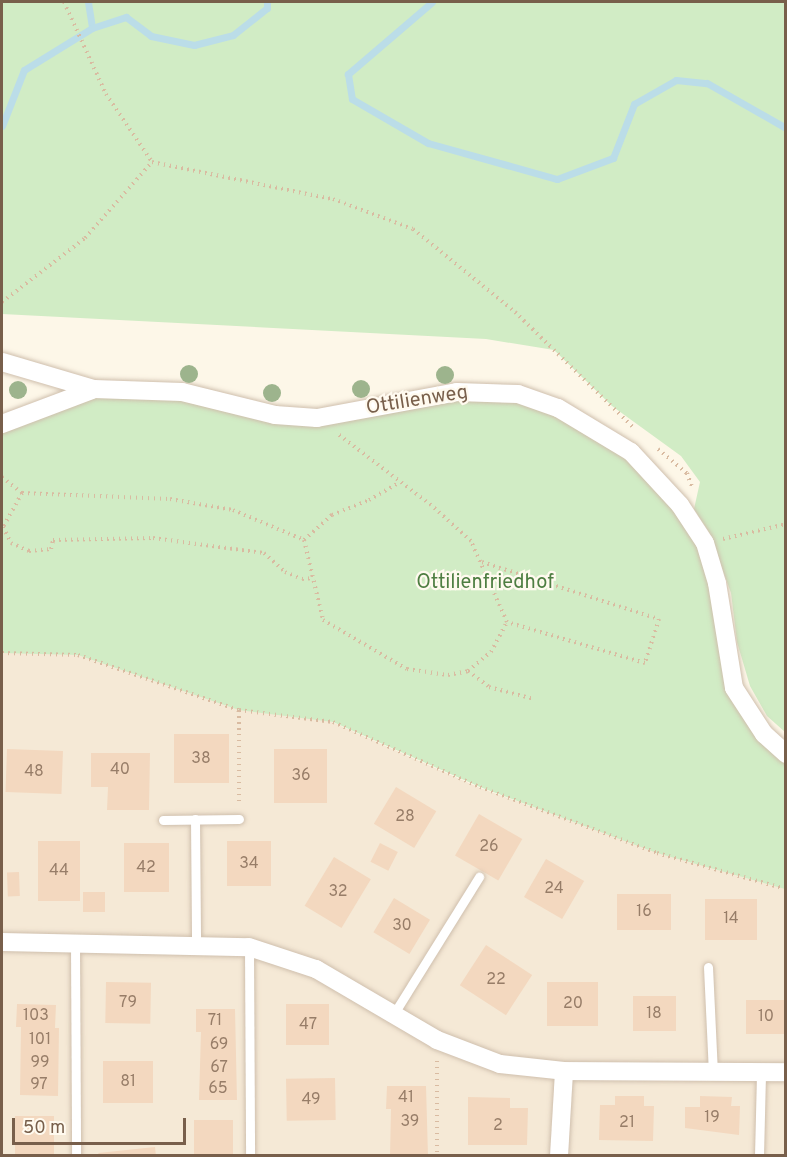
<!DOCTYPE html>
<style>
body{margin:0}
#map{position:relative;width:787px;height:1157px;overflow:hidden;background:#fdf7e8;font-family:Overpass,sans-serif}
div>[style]{position:absolute}
.residential>*{inset:0;background:#f5e9d6}
.green>*{inset:0;background:#d1ecc5}
.stream>*{height:7px;margin:-3.5px;padding:0 3.5px;transform-origin:3.5px;border-radius:3.5px;background:#bbdde8}
.building>*{inset:0;background:#f3d8bf;transform-origin:0 0}
.path>*{height:4px;margin-top:-2px;transform-origin:0;background:repeating-linear-gradient(90deg,#d9bba1 0 1.5px,transparent 0 6px)}
.roads{filter:drop-shadow(0 0 2px #cfbfad) drop-shadow(0 0 2px #cfbfad)}
.lane>*{height:9px;margin:-4.5px;padding:0 4.5px;transform-origin:4.5px;border-radius:4.5px;background:#fff}
.street>*{height:18px;margin:-9px;padding:0 9px;transform-origin:9px;border-radius:9px;background:#fff}
.trees>*{width:18px;height:18px;margin:-9px;border-radius:50%;background:#9db48d}
span{translate:-50% -50%;white-space:nowrap;text-align:center;line-height:1.15;-webkit-text-stroke:4.5px #fffaef;paint-order:stroke}
.number-label{font-size:16px;color:#977d68}
.number-label span{-webkit-text-stroke-width:0}
.street-label{font-size:20px;color:#785f4b}
.park-label{font-size:20px;color:#4e7e42}
.frame{position:absolute;inset:0;border:3px solid #785f4b;pointer-events:none}
.scale{position:absolute;left:12px;top:1118px;width:174px;height:27px;box-sizing:border-box;border:3px solid #785f4b;border-top:0;padding-left:8px;font-size:18px;line-height:21px;white-space:nowrap;color:#785f4b;-webkit-text-stroke:4px #fffaef;paint-order:stroke}
</style>
<div id="map">
<div class="residential">
<div style="clip-path:polygon(8px 650px,79px 655px,332px 722px,480px 788px,657px 852px,785px 888px,785px 1155px,2px 1155px,2px 652px)"></div>
</div>
<div class="green">
<div style="clip-path:polygon(2px 2px,785px 2px,785px 732px,767px 716px,750px 686px,737px 642px,731px 593px,709px 532px,694px 509px,700px 482px,681px 456px,612px 406px,554px 350px,486px 339px,2px 314px)"></div>
<div style="clip-path:polygon(140px 388px,249px 411px,375px 407px,518px 394px,631px 452px,705px 543px,734px 688px,785px 754px,785px 889px,657px 853px,480px 787px,333px 722px,239px 710px,78px 655px,2px 653px,2px 424px,52px 405px)"></div>
</div>
<div class="stream">
<div style="left:88px;top:2px;width:26px;rotate:81deg"></div>
<div style="left:432px;top:2px;width:111px;rotate:139.4deg"></div>
<div style="left:348px;top:74px;width:25px;rotate:81deg"></div>
<div style="left:352px;top:99px;width:88px;rotate:30.1deg"></div>
<div style="left:428px;top:143px;width:134px;rotate:15.6deg"></div>
<div style="left:557px;top:179px;width:60px;rotate:-20.6deg"></div>
<div style="left:613px;top:158px;width:58px;rotate:-68.7deg"></div>
<div style="left:634px;top:104px;width:48px;rotate:-29.7deg"></div>
<div style="left:676px;top:80px;width:31px;rotate:6deg"></div>
<div style="left:707px;top:83px;width:91px;rotate:29.7deg"></div>
<div style="left:2px;top:126px;width:60px;rotate:-68.6deg"></div>
<div style="left:24px;top:70px;width:80px;rotate:-31.7deg"></div>
<div style="left:92px;top:28px;width:36px;rotate:-18deg"></div>
<div style="left:126px;top:17px;width:31px;rotate:37deg"></div>
<div style="left:151px;top:36px;width:44px;rotate:11.8deg"></div>
<div style="left:194px;top:45px;width:40px;rotate:-14.4deg"></div>
<div style="left:233px;top:35px;width:43px;rotate:-38.5deg"></div>
<div style="left:267px;top:8px;width:6px;rotate:-90deg"></div>
</div>
<div class="building">
<div style="left:174px;top:734px;width:55px;height:49px"></div>
<div style="left:7px;top:749px;width:56px;height:43px;rotate:2deg"></div>
<div style="left:274px;top:749px;width:53px;height:54px"></div>
<div style="clip-path:polygon(91px 753px,150px 753px,149px 810px,107px 810px,108px 787px,91px 787px)"></div>
<div style="left:396px;top:787px;width:47px;height:43px;rotate:31deg"></div>
<div style="left:479px;top:814px;width:50px;height:48px;rotate:30deg"></div>
<div style="left:38px;top:841px;width:42px;height:60px"></div>
<div style="left:271px;top:841px;width:45px;height:44px;rotate:90deg"></div>
<div style="left:124px;top:843px;width:45px;height:49px"></div>
<div style="left:380px;top:843px;width:20px;height:21px;rotate:27deg"></div>
<div style="left:334px;top:857px;width:43px;height:57px;rotate:31deg"></div>
<div style="left:546px;top:859px;width:44px;height:44px;rotate:30deg"></div>
<div style="left:19px;top:872px;width:24px;height:12px;rotate:88deg"></div>
<div style="left:83px;top:892px;width:22px;height:20px"></div>
<div style="left:617px;top:894px;width:54px;height:36px"></div>
<div style="left:394px;top:898px;width:42px;height:40px;rotate:31deg"></div>
<div style="left:705px;top:899px;width:52px;height:41px"></div>
<div style="left:486px;top:945px;width:55px;height:48px;rotate:33deg"></div>
<div style="left:106px;top:982px;width:45px;height:41px;rotate:1deg"></div>
<div style="left:547px;top:982px;width:51px;height:44px"></div>
<div style="left:633px;top:996px;width:43px;height:35px"></div>
<div style="left:746px;top:1000px;width:40px;height:34px"></div>
<div style="clip-path:polygon(17px 1004px,56px 1005px,55px 1028px,59px 1028px,58px 1096px,20px 1095px,21px 1027px,16px 1027px)"></div>
<div style="left:286px;top:1004px;width:43px;height:41px"></div>
<div style="clip-path:polygon(196px 1009px,235px 1009px,237px 1100px,199px 1100px,201px 1032px,196px 1032px)"></div>
<div style="left:103px;top:1061px;width:50px;height:42px"></div>
<div style="left:335px;top:1078px;width:42px;height:49px;rotate:89deg"></div>
<div style="clip-path:polygon(387px 1086px,426px 1086px,428px 1156px,390px 1156px,391px 1109px,386px 1109px)"></div>
<div style="clip-path:polygon(615px 1096px,644px 1096px,644px 1106px,654px 1106px,653px 1141px,599px 1140px,600px 1105px,615px 1105px)"></div>
<div style="clip-path:polygon(700px 1096px,732px 1097px,731px 1106px,740px 1106px,739px 1135px,685px 1128px,685px 1107px,700px 1107px)"></div>
<div style="clip-path:polygon(468px 1097px,510px 1098px,510px 1108px,528px 1108px,527px 1145px,468px 1145px)"></div>
<div style="left:15px;top:1116px;width:39px;height:40px"></div>
<div style="left:194px;top:1120px;width:39px;height:36px"></div>
<div style="left:155px;top:1147px;width:9px;height:57px;rotate:84deg"></div>
</div>
<div class="path">
<div style="left:64px;top:2px;width:101px;rotate:65.5deg"></div>
<div style="left:106px;top:94px;width:82px;rotate:55.9deg"></div>
<div style="left:152px;top:162px;width:185px;rotate:11.6deg"></div>
<div style="left:333px;top:199px;width:85px;rotate:20.6deg"></div>
<div style="left:413px;top:229px;width:132px;rotate:39.1deg"></div>
<div style="left:515px;top:312px;width:166px;rotate:44.3deg"></div>
<div style="left:2px;top:302px;width:105px;rotate:-37.6deg"></div>
<div style="left:85px;top:238px;width:101px;rotate:-48.6deg"></div>
<div style="left:658px;top:449px;width:38px;rotate:40deg"></div>
<div style="left:687px;top:473px;width:15px;rotate:70deg"></div>
<div style="left:2px;top:477px;width:26px;rotate:39deg"></div>
<div style="left:22px;top:493px;width:148px;rotate:2.3deg"></div>
<div style="left:170px;top:499px;width:64px;rotate:9.9deg"></div>
<div style="left:233px;top:510px;width:77px;rotate:22.9deg"></div>
<div style="left:304px;top:540px;width:82px;rotate:76.6deg"></div>
<div style="left:323px;top:620px;width:97px;rotate:30.3deg"></div>
<div style="left:407px;top:669px;width:41px;rotate:8.3deg"></div>
<div style="left:448px;top:675px;width:20px;rotate:-11deg"></div>
<div style="left:468px;top:671px;width:30px;rotate:-40deg"></div>
<div style="left:491px;top:652px;width:34px;rotate:-62deg"></div>
<div style="left:507px;top:622px;width:89px;rotate:-114deg"></div>
<div style="left:471px;top:541px;width:54px;rotate:-138deg"></div>
<div style="left:431px;top:505px;width:116px;rotate:-142.7deg"></div>
<div style="left:22px;top:493px;width:39px;rotate:119deg"></div>
<div style="left:3px;top:527px;width:18px;rotate:63deg"></div>
<div style="left:11px;top:543px;width:20px;rotate:24deg"></div>
<div style="left:29px;top:551px;width:22px;rotate:-5deg"></div>
<div style="left:51px;top:549px;width:9px;rotate:-77deg"></div>
<div style="left:53px;top:540px;width:100px;rotate:-1.1deg"></div>
<div style="left:153px;top:538px;width:112px;rotate:7.7deg"></div>
<div style="left:264px;top:553px;width:28px;rotate:42deg"></div>
<div style="left:285px;top:572px;width:18px;rotate:22deg"></div>
<div style="left:302px;top:579px;width:12px;rotate:-5deg"></div>
<div style="left:723px;top:539px;width:65px;rotate:-13.4deg"></div>
<div style="left:304px;top:540px;width:38px;rotate:-42deg"></div>
<div style="left:332px;top:515px;width:40px;rotate:-22deg"></div>
<div style="left:369px;top:500px;width:34px;rotate:-30deg"></div>
<div style="left:482px;top:562px;width:186px;rotate:17.9deg"></div>
<div style="left:659px;top:619px;width:46px;rotate:107.7deg"></div>
<div style="left:645px;top:663px;width:144px;rotate:-163.5deg"></div>
<div style="left:2px;top:653px;width:76px;rotate:1.5deg"></div>
<div style="left:78px;top:655px;width:170px;rotate:18.9deg"></div>
<div style="left:239px;top:710px;width:95px;rotate:7.3deg"></div>
<div style="left:333px;top:722px;width:161px;rotate:23.9deg"></div>
<div style="left:480px;top:787px;width:189px;rotate:20.4deg"></div>
<div style="left:657px;top:853px;width:134px;rotate:15.6deg"></div>
<div style="left:468px;top:671px;width:26px;rotate:37deg"></div>
<div style="left:489px;top:687px;width:47px;rotate:14.9deg"></div>
<div style="left:239px;top:710px;width:95px;rotate:90deg"></div>
<div style="left:437px;top:1061px;width:95px;rotate:90deg"></div>
</div>
<div class="roads">
<div class="lane">
<div style="left:195px;top:819px;width:127px;rotate:89.5deg"></div>
<div style="left:163px;top:820px;width:76px;rotate:-0.8deg"></div>
<div style="left:75px;top:943px;width:213px;rotate:89.7deg"></div>
<div style="left:249px;top:947px;width:209px;rotate:89.7deg"></div>
<div style="left:708px;top:967px;width:105px;rotate:87.3deg"></div>
<div style="left:393px;top:1015px;width:163px;rotate:-58.1deg"></div>
<div style="left:759px;top:1156px;width:84px;rotate:-88.6deg"></div>
</div>
<div class="street">
<div style="left:2px;top:362px;width:96px;rotate:16.4deg"></div>
<div style="left:94px;top:389px;width:88px;rotate:2deg"></div>
<div style="left:182px;top:392px;width:96px;rotate:13.9deg"></div>
<div style="left:275px;top:415px;width:42px;rotate:4.1deg"></div>
<div style="left:317px;top:418px;width:142px;rotate:-10.5deg"></div>
<div style="left:457px;top:392px;width:61px;rotate:1.9deg"></div>
<div style="left:518px;top:394px;width:42px;rotate:19.3deg"></div>
<div style="left:558px;top:408px;width:85px;rotate:31.1deg"></div>
<div style="left:631px;top:452px;width:72px;rotate:47.2deg"></div>
<div style="left:680px;top:505px;width:45px;rotate:56.7deg"></div>
<div style="left:705px;top:543px;width:42px;rotate:73.3deg"></div>
<div style="left:717px;top:583px;width:106px;rotate:80.8deg"></div>
<div style="left:734px;top:688px;width:55px;rotate:56.9deg"></div>
<div style="left:764px;top:734px;width:30px;rotate:42deg"></div>
<div style="left:2px;top:424px;width:96px;rotate:-20.7deg"></div>
<div style="left:2px;top:942px;width:247px;rotate:1.2deg"></div>
<div style="left:249px;top:947px;width:71px;rotate:18.2deg"></div>
<div style="left:316px;top:969px;width:140px;rotate:30.4deg"></div>
<div style="left:437px;top:1040px;width:67px;rotate:20.9deg"></div>
<div style="left:500px;top:1064px;width:64px;rotate:6.2deg"></div>
<div style="left:564px;top:1071px;width:222px;rotate:0.3deg"></div>
<div style="left:559px;top:1156px;width:85px;rotate:-86.6deg"></div>
</div>
</div>
<div class="trees">
<div style="left:189px;top:374px"></div>
<div style="left:445px;top:375px"></div>
<div style="left:361px;top:389px"></div>
<div style="left:18px;top:390px"></div>
<div style="left:272px;top:393px"></div>
</div>
<div class="number-label">
<span style="left:201px;top:759px">38</span>
<span style="left:120px;top:770px">40</span>
<span style="left:34px;top:772px">48</span>
<span style="left:301px;top:776px">36</span>
<span style="left:405px;top:817px">28</span>
<span style="left:489px;top:847px">26</span>
<span style="left:249px;top:864px">34</span>
<span style="left:146px;top:868px">42</span>
<span style="left:59px;top:871px">44</span>
<span style="left:554px;top:889px">24</span>
<span style="left:338px;top:892px">32</span>
<span style="left:644px;top:912px">16</span>
<span style="left:731px;top:919px">14</span>
<span style="left:402px;top:926px">30</span>
<span style="left:496px;top:980px">22</span>
<span style="left:128px;top:1003px">79</span>
<span style="left:573px;top:1004px">20</span>
<span style="left:654px;top:1014px">18</span>
<span style="left:36px;top:1016px">103</span>
<span style="left:766px;top:1017px">10</span>
<span style="left:215px;top:1021px">71</span>
<span style="left:308px;top:1025px">47</span>
<span style="left:40px;top:1040px">101</span>
<span style="left:219px;top:1045px">69</span>
<span style="left:40px;top:1063px">99</span>
<span style="left:219px;top:1068px">67</span>
<span style="left:128px;top:1082px">81</span>
<span style="left:39px;top:1085px">97</span>
<span style="left:218px;top:1089px">65</span>
<span style="left:406px;top:1098px">41</span>
<span style="left:311px;top:1100px">49</span>
<span style="left:712px;top:1118px">19</span>
<span style="left:410px;top:1122px">39</span>
<span style="left:627px;top:1123px">21</span>
<span style="left:498px;top:1126px">2</span>
</div>
<div class="street-label">
<span style="left:417px;top:401px;rotate:-9deg">Ottilienweg</span>
</div>
<div class="park-label">
<span style="left:485px;top:583px">Ottilienfriedhof</span>
</div>
<div class="frame"></div>
<div class="scale">50 m</div>
</div>
